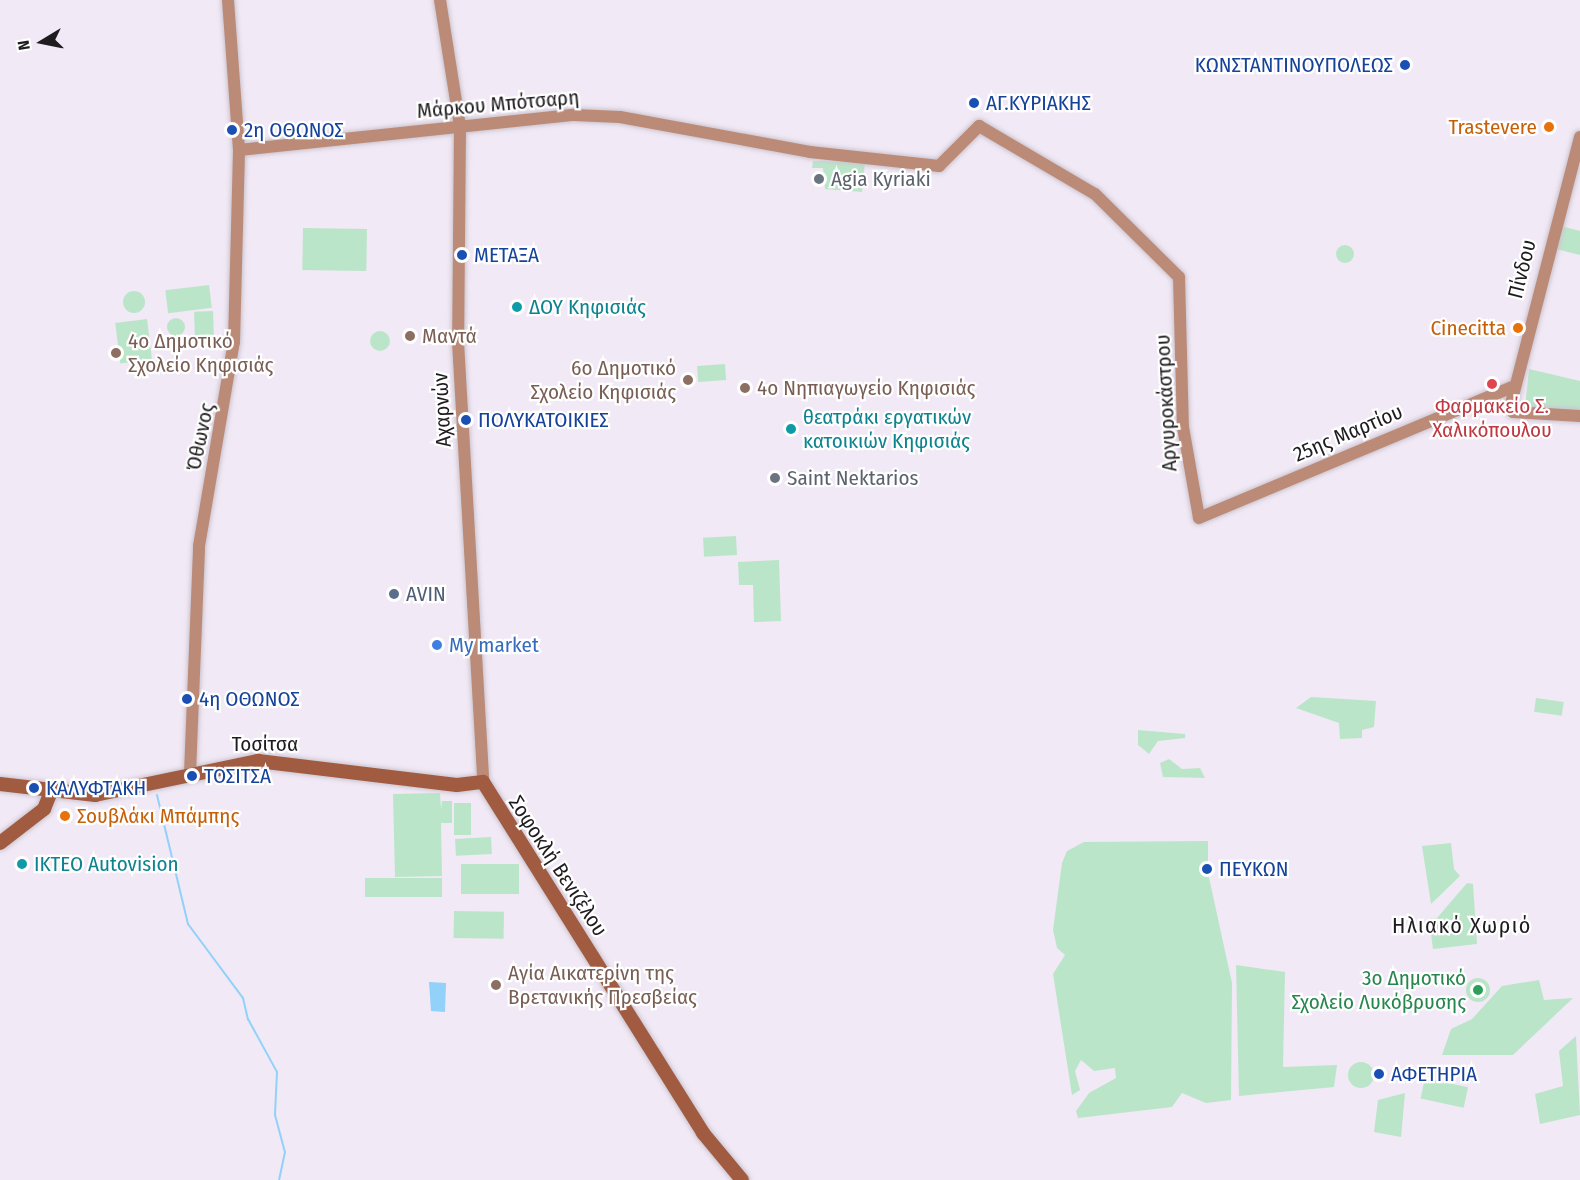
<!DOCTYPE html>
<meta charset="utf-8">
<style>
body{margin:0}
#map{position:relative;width:1580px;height:1180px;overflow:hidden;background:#f1e9f5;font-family:"Fira Sans Condensed",sans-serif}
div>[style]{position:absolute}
.green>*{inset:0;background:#bbe5c9;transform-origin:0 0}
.round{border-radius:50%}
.water>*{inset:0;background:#91d1fa}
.stream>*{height:2px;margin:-1px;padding:0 1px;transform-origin:1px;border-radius:1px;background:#91d1fa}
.roads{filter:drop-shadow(0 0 2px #cbc4cf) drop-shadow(0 0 2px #cbc4cf)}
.tertiary>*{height:12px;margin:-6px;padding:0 6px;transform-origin:6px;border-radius:6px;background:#bc8b78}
.secondary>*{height:14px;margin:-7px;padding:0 7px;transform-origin:7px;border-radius:7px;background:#a15b40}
.dots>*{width:16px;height:16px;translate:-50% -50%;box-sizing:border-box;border:3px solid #fff;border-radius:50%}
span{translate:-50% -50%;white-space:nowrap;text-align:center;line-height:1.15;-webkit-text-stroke:4.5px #fff;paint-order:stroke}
.transit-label{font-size:21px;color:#164399}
.right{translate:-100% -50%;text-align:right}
.left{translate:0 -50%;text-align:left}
.street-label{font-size:21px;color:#1f1c20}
.food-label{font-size:21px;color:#c56008}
.worship-label{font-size:21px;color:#5b616d}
.culture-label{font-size:21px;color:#0d838f}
.education-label{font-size:21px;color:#785e54}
.health-label{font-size:21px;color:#be3a42}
.service-label{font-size:21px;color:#4e5e75}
.shop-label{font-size:21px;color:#366cbe}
.leisure-label{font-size:21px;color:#27864d}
.neighbourhood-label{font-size:22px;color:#1f1c20;letter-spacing:1.5px}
.north{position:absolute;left:12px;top:12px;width:60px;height:60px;-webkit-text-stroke:4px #fff;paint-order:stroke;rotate:260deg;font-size:16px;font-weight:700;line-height:24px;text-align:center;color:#1f1c20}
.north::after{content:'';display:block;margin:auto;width:21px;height:27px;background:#1f1c20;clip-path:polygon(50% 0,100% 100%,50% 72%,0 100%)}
</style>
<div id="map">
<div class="green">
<div style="clip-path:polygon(813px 161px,865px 162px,862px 192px,825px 189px,823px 168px,812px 168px)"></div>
<div style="clip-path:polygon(1561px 226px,1580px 231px,1580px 255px,1556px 249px)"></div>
<div style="left:303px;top:228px;width:64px;height:42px;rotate:1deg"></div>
<div class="round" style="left:1336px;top:245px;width:18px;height:18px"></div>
<div style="left:209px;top:285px;width:23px;height:44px;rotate:83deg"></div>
<div class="round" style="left:123px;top:291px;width:22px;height:22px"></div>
<div style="left:213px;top:311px;width:30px;height:19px;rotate:88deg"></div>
<div class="round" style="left:167px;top:318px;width:18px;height:18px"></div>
<div style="left:147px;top:319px;width:41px;height:32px;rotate:83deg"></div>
<div class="round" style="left:370px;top:331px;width:20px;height:20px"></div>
<div style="left:725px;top:364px;width:16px;height:28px;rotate:86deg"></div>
<div style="clip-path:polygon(1529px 369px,1580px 381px,1580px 411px,1525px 408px)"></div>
<div style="clip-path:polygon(1497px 399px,1503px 406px,1497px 413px,1461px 413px)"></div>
<div style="left:736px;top:536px;width:19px;height:33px;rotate:87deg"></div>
<div style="clip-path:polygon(779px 560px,781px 621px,754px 622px,753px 585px,739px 585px,738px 562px)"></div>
<div style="clip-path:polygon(1311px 697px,1376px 701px,1374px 727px,1362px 730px,1362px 738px,1340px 739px,1339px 723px,1296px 708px)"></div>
<div style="left:1536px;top:698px;width:28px;height:14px;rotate:8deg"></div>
<div style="clip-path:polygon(1138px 730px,1185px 734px,1185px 738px,1158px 741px,1149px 754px,1138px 745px)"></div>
<div style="clip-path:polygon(1169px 759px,1182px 769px,1200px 768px,1205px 778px,1163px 777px,1160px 763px)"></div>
<div style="clip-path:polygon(440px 793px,441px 809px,442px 801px,452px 801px,452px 823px,441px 823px,442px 876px,395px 877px,393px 794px)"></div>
<div style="left:454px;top:803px;width:17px;height:32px"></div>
<div style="left:491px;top:837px;width:17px;height:36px;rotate:87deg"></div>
<div style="clip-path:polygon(1208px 841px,1208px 873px,1232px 983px,1231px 1100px,1206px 1103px,1182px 1093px,1172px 1107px,1078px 1118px,1076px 1111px,1089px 1093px,1116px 1078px,1115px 1068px,1094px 1071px,1081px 1060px,1075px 1071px,1080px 1090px,1072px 1095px,1053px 974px,1065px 955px,1057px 948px,1053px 930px,1062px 863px,1067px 851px,1084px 842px)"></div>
<div style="clip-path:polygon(1451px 843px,1454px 869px,1460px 876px,1431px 904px,1422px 846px)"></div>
<div style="left:461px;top:864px;width:58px;height:30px"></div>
<div style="left:442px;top:878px;width:19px;height:77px;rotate:90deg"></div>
<div style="clip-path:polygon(1467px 883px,1473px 884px,1477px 944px,1433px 949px,1429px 919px,1437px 918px)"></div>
<div style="left:454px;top:911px;width:50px;height:27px;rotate:1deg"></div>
<div style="clip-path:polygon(1236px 965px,1285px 972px,1283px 1067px,1337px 1065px,1334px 1087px,1239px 1096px)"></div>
<div class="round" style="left:1466px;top:978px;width:24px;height:24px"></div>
<div style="clip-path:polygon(1539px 980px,1544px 1000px,1573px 998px,1513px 1055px,1442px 1055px,1451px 1029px,1472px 1019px,1502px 986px)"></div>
<div style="clip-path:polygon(1576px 1036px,1580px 1115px,1540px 1124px,1535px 1094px,1563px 1086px,1559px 1051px)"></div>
<div class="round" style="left:1348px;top:1062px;width:26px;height:26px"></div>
<div style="left:1425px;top:1078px;width:44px;height:21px;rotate:12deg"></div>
<div style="clip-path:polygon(1405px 1093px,1401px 1137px,1374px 1132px,1378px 1100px)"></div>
</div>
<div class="water">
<div style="clip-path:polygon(429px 982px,446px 983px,445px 1012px,431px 1011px)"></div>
</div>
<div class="stream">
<div style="left:157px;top:795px;width:133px;rotate:76.5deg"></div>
<div style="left:188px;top:924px;width:92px;rotate:53.4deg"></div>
<div style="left:243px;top:998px;width:22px;rotate:77deg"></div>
<div style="left:248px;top:1019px;width:60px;rotate:61.3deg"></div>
<div style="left:277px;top:1072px;width:43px;rotate:92.7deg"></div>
<div style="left:275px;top:1115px;width:38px;rotate:75deg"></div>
<div style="left:285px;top:1152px;width:29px;rotate:102deg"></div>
</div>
<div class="roads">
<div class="tertiary">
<div style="left:440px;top:0;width:128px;rotate:81deg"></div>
<div style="left:460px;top:126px;width:216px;rotate:90.5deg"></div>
<div style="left:458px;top:342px;width:441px;rotate:86.7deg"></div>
<div style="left:1580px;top:137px;width:272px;rotate:104.5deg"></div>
<div style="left:1512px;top:400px;width:12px;rotate:85deg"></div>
<div style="left:1513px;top:412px;width:67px;rotate:3.4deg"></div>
<div style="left:239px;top:150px;width:337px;rotate:-6deg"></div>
<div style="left:574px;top:115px;width:46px;rotate:2.5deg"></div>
<div style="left:620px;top:117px;width:193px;rotate:10.4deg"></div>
<div style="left:810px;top:152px;width:130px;rotate:6.2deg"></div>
<div style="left:939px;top:166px;width:57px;rotate:-45deg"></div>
<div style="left:979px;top:126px;width:134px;rotate:30.4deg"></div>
<div style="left:1095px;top:194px;width:118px;rotate:44.7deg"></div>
<div style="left:1179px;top:277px;width:150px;rotate:88.5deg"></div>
<div style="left:1183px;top:427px;width:92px;rotate:80deg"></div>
<div style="left:1199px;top:518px;width:339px;rotate:-22.7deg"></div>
<div style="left:190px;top:773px;width:227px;rotate:-87.7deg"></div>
<div style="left:199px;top:546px;width:207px;rotate:-80.3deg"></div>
<div style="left:234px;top:342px;width:192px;rotate:-88.5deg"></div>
<div style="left:239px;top:150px;width:150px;rotate:-94.2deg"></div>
</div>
<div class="secondary">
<div style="left:0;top:784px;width:96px;rotate:6.6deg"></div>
<div style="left:95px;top:795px;width:167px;rotate:-11.8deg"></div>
<div style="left:258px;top:761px;width:200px;rotate:6.9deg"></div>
<div style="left:457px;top:785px;width:26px;rotate:-7deg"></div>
<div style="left:483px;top:782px;width:414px;rotate:57.9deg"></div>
<div style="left:703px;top:1133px;width:61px;rotate:50.3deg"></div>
<div style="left:0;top:843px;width:56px;rotate:-37.7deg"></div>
<div style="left:44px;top:809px;width:16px;rotate:-68deg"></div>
</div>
</div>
<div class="dots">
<div style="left:1405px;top:65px;background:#1a4fb4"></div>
<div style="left:974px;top:103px;background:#1a4fb4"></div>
<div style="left:1549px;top:127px;background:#e8710a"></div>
<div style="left:232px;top:130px;background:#1a4fb4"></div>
<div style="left:819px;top:179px;background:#6b7280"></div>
<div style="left:462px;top:255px;background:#1a4fb4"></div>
<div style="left:517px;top:307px;background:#0f9aa8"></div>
<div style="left:1518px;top:328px;background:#e8710a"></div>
<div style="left:410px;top:336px;background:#8d6e63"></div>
<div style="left:116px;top:353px;background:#8d6e63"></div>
<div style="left:688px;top:380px;background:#8d6e63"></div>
<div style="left:1492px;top:384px;background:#e0444e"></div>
<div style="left:745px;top:388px;background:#8d6e63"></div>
<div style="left:466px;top:420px;background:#1a4fb4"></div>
<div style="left:791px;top:429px;background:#0f9aa8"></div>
<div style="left:775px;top:478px;background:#6b7280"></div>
<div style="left:394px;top:594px;background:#5c6f8a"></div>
<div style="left:437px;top:645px;background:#3f7fe0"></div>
<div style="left:187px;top:699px;background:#1a4fb4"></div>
<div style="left:192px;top:776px;background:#1a4fb4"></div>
<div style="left:34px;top:788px;background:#1a4fb4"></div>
<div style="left:65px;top:816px;background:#e8710a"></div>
<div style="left:22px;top:864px;background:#0f9aa8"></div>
<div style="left:1207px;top:869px;background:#1a4fb4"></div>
<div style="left:496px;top:985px;background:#8d6e63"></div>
<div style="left:1478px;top:990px;background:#2e9e5b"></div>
<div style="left:1379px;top:1074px;background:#1a4fb4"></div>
</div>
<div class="transit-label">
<span class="right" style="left:1393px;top:65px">ΚΩΝΣΤΑΝΤΙΝΟΥΠΟΛΕΩΣ</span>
<span class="left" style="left:986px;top:103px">ΑΓ.ΚΥΡΙΑΚΗΣ</span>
<span class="left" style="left:244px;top:130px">2η ΟΘΩΝΟΣ</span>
<span class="left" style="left:474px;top:255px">ΜΕΤΑΞΑ</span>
<span class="left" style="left:478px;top:420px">ΠΟΛΥΚΑΤΟΙΚΙΕΣ</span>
<span class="left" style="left:199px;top:699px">4η ΟΘΩΝΟΣ</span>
<span class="left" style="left:204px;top:776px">ΤΟΣΙΤΣΑ</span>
<span class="left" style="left:46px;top:788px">ΚΑΛΥΦΤΑΚΗ</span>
<span class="left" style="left:1219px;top:869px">ΠΕΥΚΩΝ</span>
<span class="left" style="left:1391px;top:1074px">ΑΦΕΤΗΡΙΑ</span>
</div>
<div class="street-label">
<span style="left:498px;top:104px;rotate:-5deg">Μάρκου Μπότσαρη</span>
<span style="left:1522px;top:269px;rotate:-76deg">Πίνδου</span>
<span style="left:1166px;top:403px;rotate:-93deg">Αργυροκάστρου</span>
<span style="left:442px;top:410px;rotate:-93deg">Αχαρνών</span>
<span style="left:1348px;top:433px;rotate:-23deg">25ης Μαρτίου</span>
<span style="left:200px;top:437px;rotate:-78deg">Όθωνος</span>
<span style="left:265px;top:744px">Τοσίτσα</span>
<span style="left:558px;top:866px;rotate:57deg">Σοφοκλή Βενιζέλου</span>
</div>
<div class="food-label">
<span class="right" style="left:1537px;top:127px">Trastevere</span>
<span class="right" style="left:1506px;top:328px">Cinecitta</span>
<span class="left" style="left:77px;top:816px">Σουβλάκι Μπάμπης</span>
</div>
<div class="worship-label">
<span class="left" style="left:831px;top:179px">Agia Kyriaki</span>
<span class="left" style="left:787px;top:478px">Saint Nektarios</span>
</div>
<div class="culture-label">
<span class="left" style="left:529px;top:307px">ΔΟΥ Κηφισιάς</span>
<span class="left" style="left:803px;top:429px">θεατράκι εργατικών<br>κατοικιών Κηφισιάς</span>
<span class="left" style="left:34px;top:864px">ΙΚΤΕΟ Autovision</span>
</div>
<div class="education-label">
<span class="left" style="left:422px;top:336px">Μαντά</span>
<span class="left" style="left:128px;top:353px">4ο Δημοτικό<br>Σχολείο Κηφισιάς</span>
<span class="right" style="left:676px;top:380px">6ο Δημοτικό<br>Σχολείο Κηφισιάς</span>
<span class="left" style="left:757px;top:388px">4ο Νηπιαγωγείο Κηφισιάς</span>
<span class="left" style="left:508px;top:985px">Αγία Αικατερίνη της<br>Βρετανικής Πρεσβείας</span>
</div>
<div class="health-label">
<span style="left:1492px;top:418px">Φαρμακείο Σ.<br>Χαλικόπουλου</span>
</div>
<div class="service-label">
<span class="left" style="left:406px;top:594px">AVIN</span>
</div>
<div class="shop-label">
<span class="left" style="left:449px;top:645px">My market</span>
</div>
<div class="leisure-label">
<span class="right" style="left:1466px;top:990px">3ο Δημοτικό<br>Σχολείο Λυκόβρυσης</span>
</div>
<div class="neighbourhood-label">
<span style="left:1462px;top:926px">Ηλιακό Χωριό</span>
</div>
<div class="north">N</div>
</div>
